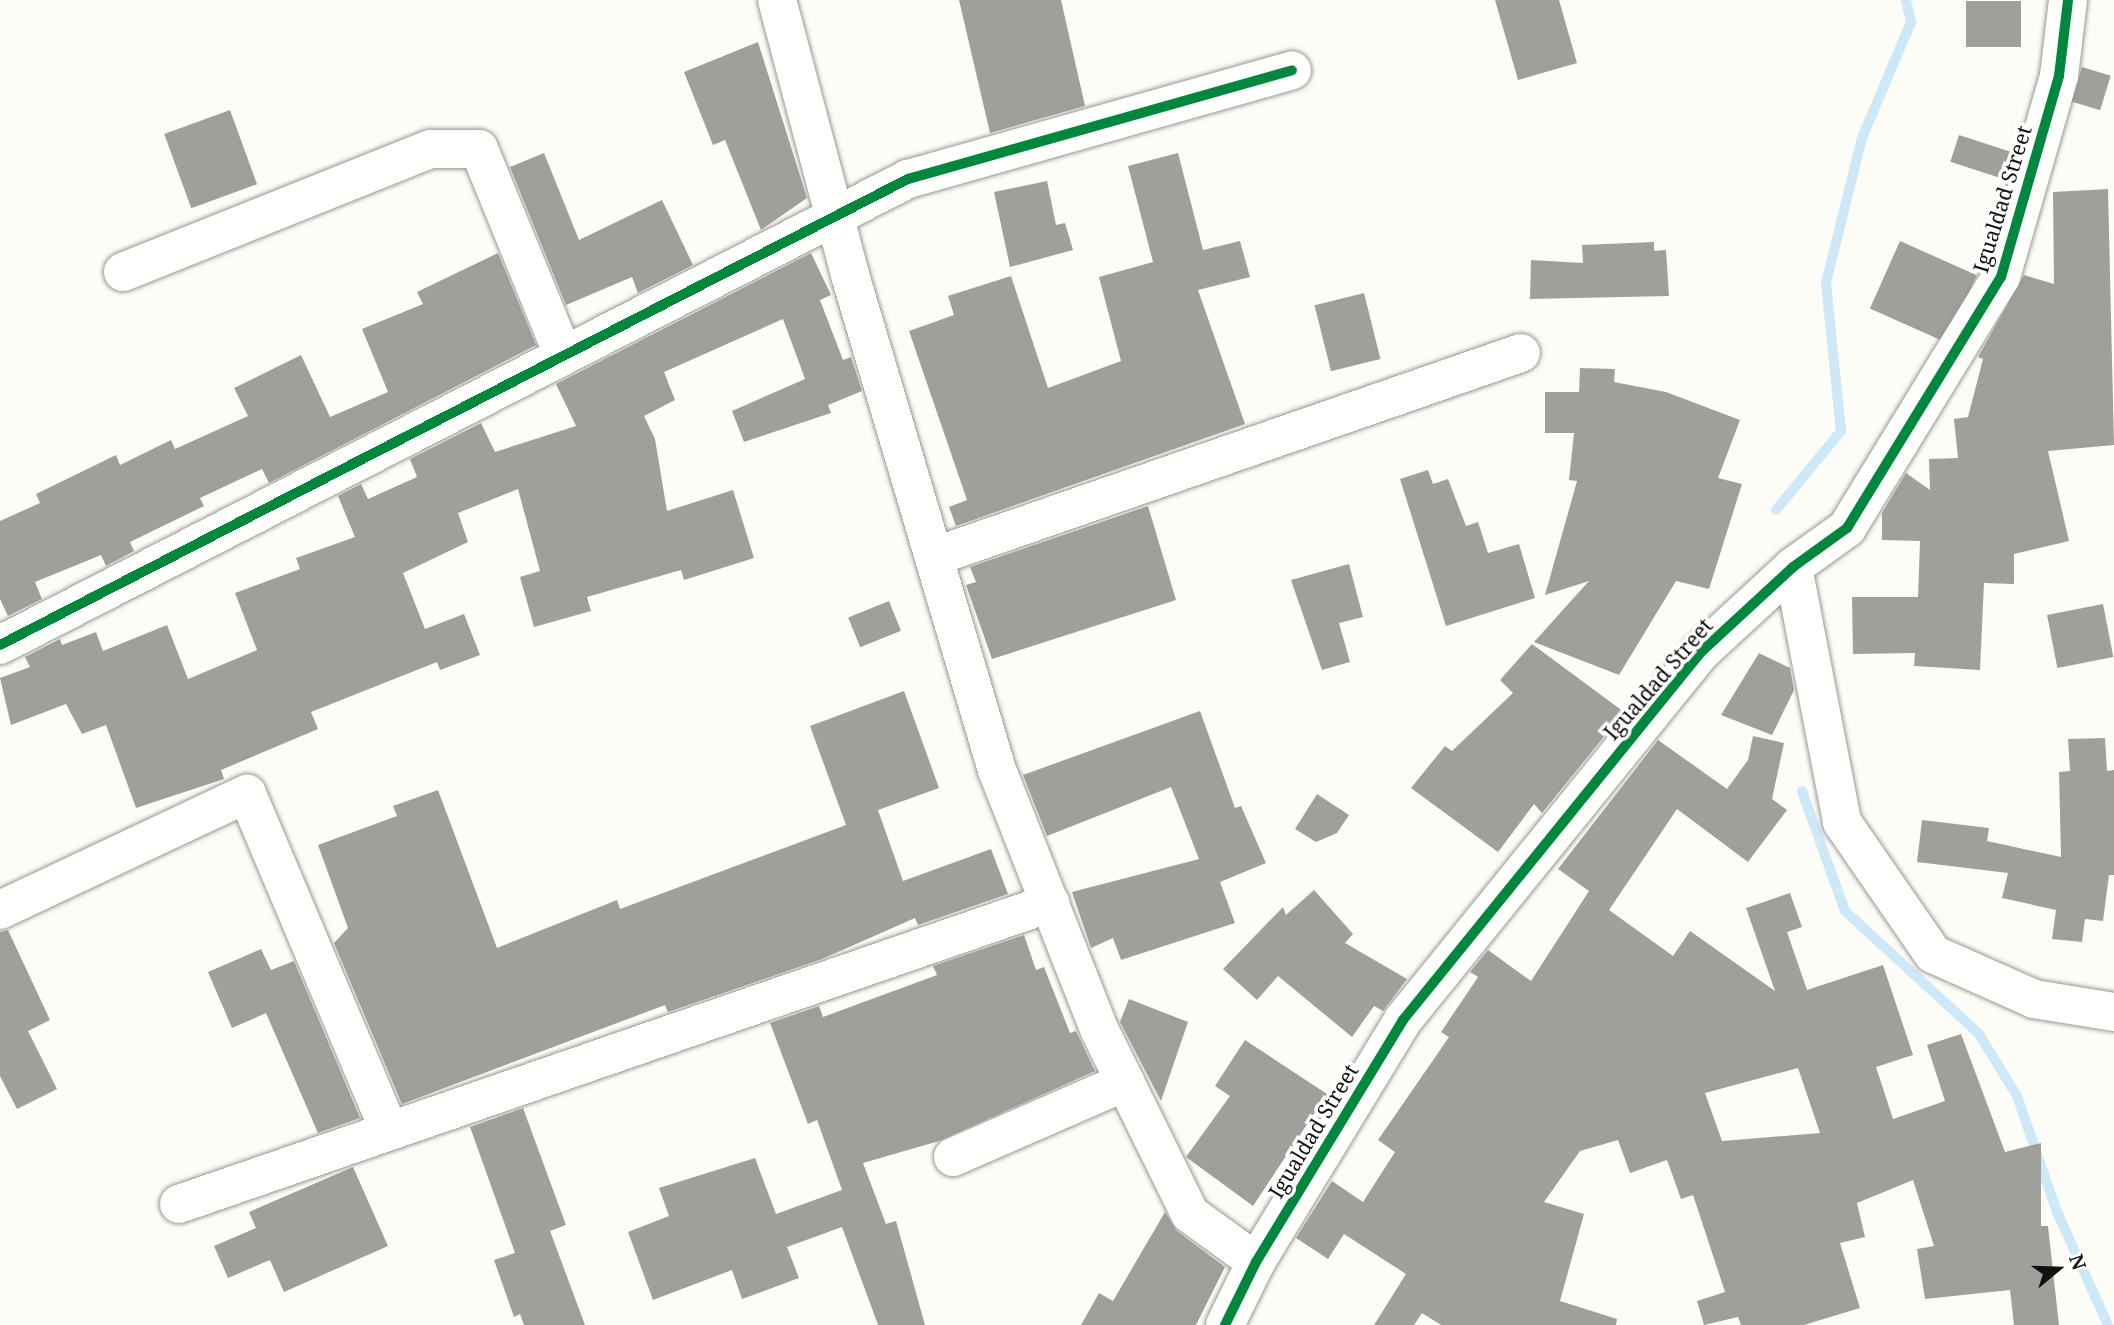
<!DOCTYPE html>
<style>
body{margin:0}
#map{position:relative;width:2114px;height:1325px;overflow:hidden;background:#fdfcf7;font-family:"Noto Serif",serif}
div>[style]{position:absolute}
.stream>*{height:10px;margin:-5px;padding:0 5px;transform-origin:5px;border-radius:5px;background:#cde8f7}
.building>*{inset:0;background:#a19f9c;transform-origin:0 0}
.roads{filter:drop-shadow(0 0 2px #979795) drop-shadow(0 0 2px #979795)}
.minor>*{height:38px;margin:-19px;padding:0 19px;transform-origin:19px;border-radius:19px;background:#fffffe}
.cycleway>*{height:10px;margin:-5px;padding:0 5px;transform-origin:5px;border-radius:5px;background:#00873e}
span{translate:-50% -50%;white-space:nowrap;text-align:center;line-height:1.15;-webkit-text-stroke:7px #fff;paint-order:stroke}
.street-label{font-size:21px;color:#111}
.north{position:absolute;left:2023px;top:1234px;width:70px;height:70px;-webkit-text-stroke:5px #fff;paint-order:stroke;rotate:71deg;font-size:19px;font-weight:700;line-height:28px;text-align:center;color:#111}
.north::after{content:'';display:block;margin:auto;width:24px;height:32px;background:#111;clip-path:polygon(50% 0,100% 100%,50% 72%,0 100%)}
</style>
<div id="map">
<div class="stream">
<div style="left:1776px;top:510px;width:102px;rotate:-50.6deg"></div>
<div style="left:1841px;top:431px;width:149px;rotate:-95.8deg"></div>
<div style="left:1826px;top:283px;width:149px;rotate:-76.1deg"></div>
<div style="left:1862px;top:138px;width:126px;rotate:-67.1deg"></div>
<div style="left:1911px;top:22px;width:23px;rotate:-103deg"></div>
<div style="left:1802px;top:791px;width:127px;rotate:70.3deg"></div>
<div style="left:1845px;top:911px;width:182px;rotate:42.5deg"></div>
<div style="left:1979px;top:1034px;width:73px;rotate:58.5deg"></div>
<div style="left:2017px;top:1096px;width:123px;rotate:71deg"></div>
<div style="left:2057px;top:1212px;width:124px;rotate:65.7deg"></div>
</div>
<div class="building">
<div style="clip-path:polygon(959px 0,1061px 0,1085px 106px,990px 133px)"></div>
<div style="clip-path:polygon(1495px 0,1559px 0,1577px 63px,1518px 80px)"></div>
<div style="left:1966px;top:1px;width:55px;height:46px"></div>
<div style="clip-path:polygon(758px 42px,807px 198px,761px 230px,725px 140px,713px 145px,684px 72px)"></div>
<div style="left:2082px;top:67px;width:30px;height:36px;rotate:17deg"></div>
<div style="left:230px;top:110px;width:79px;height:70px;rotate:70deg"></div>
<div style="left:1959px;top:135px;width:55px;height:28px;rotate:18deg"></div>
<div style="clip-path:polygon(544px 153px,579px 240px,662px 200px,693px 265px,638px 293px,632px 277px,566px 305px,510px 167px)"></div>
<div style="clip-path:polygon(1178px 153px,1203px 250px,1240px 241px,1250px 277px,1198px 290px,1245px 424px,956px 526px,949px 507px,967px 500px,909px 331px,954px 315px,948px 296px,1011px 276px,1048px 388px,1121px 361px,1099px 277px,1153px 262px,1128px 166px)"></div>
<div style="clip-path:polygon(1047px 181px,1056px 225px,1065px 223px,1073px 250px,1010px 267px,994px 192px)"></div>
<div style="clip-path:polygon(2108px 189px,2114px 445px,2048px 451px,2069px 541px,2014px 554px,2014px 584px,1984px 583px,1980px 670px,1914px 666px,1915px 653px,1853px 654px,1852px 597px,1918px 597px,1920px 541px,1882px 540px,1882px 513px,1906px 473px,1930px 490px,1929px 459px,1958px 458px,1954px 419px,1968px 417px,1983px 359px,1978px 357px,2024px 275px,2054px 284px,2053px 192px)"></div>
<div style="left:1900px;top:241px;width:84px;height:74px;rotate:24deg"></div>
<div style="clip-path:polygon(1654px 242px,1654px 251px,1666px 250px,1669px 296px,1530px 299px,1531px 260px,1583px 263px,1582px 245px)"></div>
<div style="clip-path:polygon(498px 253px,536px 345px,269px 483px,262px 469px,200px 498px,204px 506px,130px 542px,134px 551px,106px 566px,101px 555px,35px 582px,42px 599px,8px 616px,0 599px,0 521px,40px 503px,36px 494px,116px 455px,120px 465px,171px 440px,175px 449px,248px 416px,234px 388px,301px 355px,330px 417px,388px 392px,362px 329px,423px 304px,417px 292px)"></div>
<div style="clip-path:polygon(811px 253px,831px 295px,820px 300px,843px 360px,851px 357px,862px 391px,828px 405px,831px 413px,744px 442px,732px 411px,805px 379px,783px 319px,664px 372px,675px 400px,644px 416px,655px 439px,667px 511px,733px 490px,754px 558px,684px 580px,681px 570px,587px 597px,591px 611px,534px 627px,520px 577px,540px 571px,518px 489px,458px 513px,468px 542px,403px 573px,425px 629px,464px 614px,480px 655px,440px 670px,437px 662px,311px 712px,318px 729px,221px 770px,224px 779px,136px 808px,106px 725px,82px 734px,66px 704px,11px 725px,0 678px,30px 667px,25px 657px,60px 639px,62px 645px,96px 632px,103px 651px,167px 625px,188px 679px,257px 650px,235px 593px,300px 569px,296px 558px,355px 537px,338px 496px,361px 484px,368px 499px,417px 477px,410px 459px,481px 423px,495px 452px,576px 426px,556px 384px)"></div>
<div style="left:1364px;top:293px;width:68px;height:51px;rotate:76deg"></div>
<div style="clip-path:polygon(1580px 368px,1615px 369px,1614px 382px,1666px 392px,1740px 420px,1718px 478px,1742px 484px,1709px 589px,1676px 581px,1619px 675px,1534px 642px,1589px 581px,1545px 595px,1577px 481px,1569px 480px,1574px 433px,1545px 433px,1545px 392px,1579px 392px)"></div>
<div style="clip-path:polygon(1428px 470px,1433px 484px,1448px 479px,1466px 526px,1478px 522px,1488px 553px,1519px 544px,1535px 598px,1446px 626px,1400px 479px)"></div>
<div style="clip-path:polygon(1148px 506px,1176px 600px,992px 659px,966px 585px,976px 582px,970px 567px)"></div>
<div style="clip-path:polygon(1349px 564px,1363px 617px,1339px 623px,1350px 662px,1322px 670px,1291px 580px)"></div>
<div style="left:889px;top:601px;width:32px;height:44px;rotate:68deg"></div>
<div style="left:2103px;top:604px;width:54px;height:57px;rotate:79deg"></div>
<div style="clip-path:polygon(1532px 644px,1624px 712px,1542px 813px,1534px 804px,1498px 852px,1411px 788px,1445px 746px,1452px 751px,1513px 693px,1500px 680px)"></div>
<div style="clip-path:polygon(1759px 653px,1790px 668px,1794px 690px,1772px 735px,1721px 715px)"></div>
<div style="clip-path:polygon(904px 691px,939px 788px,878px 810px,903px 881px,991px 849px,1008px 894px,918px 925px,915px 918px,822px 959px,668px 1012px,665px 1005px,402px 1104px,334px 943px,348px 928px,318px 845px,397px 816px,393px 806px,438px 790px,497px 948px,617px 900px,620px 909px,846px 825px,810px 726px)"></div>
<div style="clip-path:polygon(1200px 711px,1235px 808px,1241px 806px,1266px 863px,1220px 882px,1235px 923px,1121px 960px,1113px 938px,1091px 948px,1072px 892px,1199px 859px,1171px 787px,1047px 836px,1023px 775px)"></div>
<div style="clip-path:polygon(evenodd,1753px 736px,1784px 743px,1772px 799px,1787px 810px,1748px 862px,1677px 809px,1609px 910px,1673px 956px,1690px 931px,1775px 991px,1746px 908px,1790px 893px,1802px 927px,1787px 932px,1807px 990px,1883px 965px,1913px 1055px,1876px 1067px,1893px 1119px,1945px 1101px,1927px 1045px,1961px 1034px,2005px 1152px,2041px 1143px,2041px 1226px,2048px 1226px,2059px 1325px,2014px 1325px,2010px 1290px,1925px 1299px,1917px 1249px,1934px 1246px,1913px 1180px,1857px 1203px,1865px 1237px,1840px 1243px,1860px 1308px,1804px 1325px,1741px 1325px,1738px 1317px,1704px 1325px,1697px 1301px,1725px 1292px,1693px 1195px,1681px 1199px,1667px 1160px,1630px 1173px,1618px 1140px,1580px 1151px,1544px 1202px,1584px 1214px,1560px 1301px,1617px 1319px,1616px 1325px,1441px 1325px,1422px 1313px,1414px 1325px,1374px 1325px,1406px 1274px,1344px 1234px,1328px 1259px,1296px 1238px,1332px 1181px,1363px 1202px,1395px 1152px,1378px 1140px,1449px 1037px,1441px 1032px,1478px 977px,1470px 972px,1488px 950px,1531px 981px,1589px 891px,1558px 869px,1658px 740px,1727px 789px,1748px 760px,1753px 736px,1798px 1068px,1820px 1133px,1722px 1141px,1705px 1093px,1798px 1068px)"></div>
<div style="clip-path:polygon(2105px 738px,2107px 771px,2114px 770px,2114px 875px,2109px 875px,2103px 921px,2085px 919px,2082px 942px,2052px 939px,2056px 910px,2002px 898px,2008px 873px,1917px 862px,1922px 820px,1989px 828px,1987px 841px,2061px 857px,2059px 772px,2070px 771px,2068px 739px)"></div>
<div style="clip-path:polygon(1317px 794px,1349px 815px,1337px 833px,1316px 842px,1295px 829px)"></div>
<div style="clip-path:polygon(1314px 890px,1353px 934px,1345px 943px,1407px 979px,1383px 1011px,1374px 1006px,1352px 1037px,1278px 976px,1257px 1000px,1223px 969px,1283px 907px,1286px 915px)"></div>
<div style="clip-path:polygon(8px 930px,50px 1020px,28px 1031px,57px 1089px,17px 1109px,0 1076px,0 932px)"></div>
<div style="clip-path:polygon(1024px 935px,1036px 970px,1044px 967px,1070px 1033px,1076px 1031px,1095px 1071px,939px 1141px,863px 1163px,886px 1224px,896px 1221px,925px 1325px,878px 1325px,842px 1227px,787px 1247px,799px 1278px,742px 1299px,732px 1270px,653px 1300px,628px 1232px,669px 1216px,659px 1188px,755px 1158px,776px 1214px,842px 1190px,817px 1120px,808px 1124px,770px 1023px,819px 1006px,823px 1017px,937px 975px,933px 966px)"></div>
<div style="clip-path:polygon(261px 949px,271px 970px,294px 961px,360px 1118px,318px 1133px,266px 1013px,232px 1028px,208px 972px)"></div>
<div style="clip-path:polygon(1129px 999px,1188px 1022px,1161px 1101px,1120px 1022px)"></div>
<div style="clip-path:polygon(1245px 1040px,1327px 1094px,1253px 1206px,1186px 1157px,1230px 1096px,1215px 1086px)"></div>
<div style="clip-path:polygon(523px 1108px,566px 1225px,550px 1231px,585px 1325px,524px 1325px,520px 1314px,514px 1317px,494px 1260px,515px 1253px,470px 1127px)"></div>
<div style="clip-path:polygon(353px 1167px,388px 1246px,284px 1292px,270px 1260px,228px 1278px,214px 1246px,256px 1228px,249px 1212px)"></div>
<div style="clip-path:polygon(1165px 1212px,1177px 1231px,1225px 1267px,1196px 1325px,1081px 1325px,1099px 1293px,1113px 1301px)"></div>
</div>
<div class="roads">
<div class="minor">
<div style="left:777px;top:0;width:285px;rotate:75.1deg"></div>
<div style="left:850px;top:275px;width:516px;rotate:73.46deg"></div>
<div style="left:997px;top:770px;width:281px;rotate:68.5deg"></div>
<div style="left:1100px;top:1031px;width:204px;rotate:63.8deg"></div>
<div style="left:1190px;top:1214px;width:82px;rotate:36deg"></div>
<div style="left:123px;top:272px;width:332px;rotate:-21.8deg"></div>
<div style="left:431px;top:149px;width:48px"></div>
<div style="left:479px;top:149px;width:219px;rotate:67.8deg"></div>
<div style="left:936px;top:556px;width:619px;rotate:-19.14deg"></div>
<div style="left:1793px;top:567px;width:260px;rotate:79.1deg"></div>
<div style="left:1842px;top:822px;width:160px;rotate:55.4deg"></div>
<div style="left:1933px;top:954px;width:111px;rotate:24deg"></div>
<div style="left:2034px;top:999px;width:81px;rotate:9.2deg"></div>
<div style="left:0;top:645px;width:1021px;rotate:-27.17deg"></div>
<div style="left:908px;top:179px;width:399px;rotate:-15.8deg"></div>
<div style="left:0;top:910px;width:273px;rotate:-25.2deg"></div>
<div style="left:247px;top:794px;width:363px;rotate:67.1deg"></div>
<div style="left:953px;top:1157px;width:188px;rotate:-23.6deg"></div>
<div style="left:179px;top:1204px;width:922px;rotate:-19.06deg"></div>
<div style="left:1225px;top:1325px;width:70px;rotate:-63.8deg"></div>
<div style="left:1256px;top:1262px;width:283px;rotate:-58.7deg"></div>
<div style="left:1403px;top:1020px;width:474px;rotate:-51deg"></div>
<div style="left:1701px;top:652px;width:125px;rotate:-42.7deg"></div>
<div style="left:1793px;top:567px;width:67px;rotate:-35.8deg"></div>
<div style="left:1847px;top:528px;width:294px;rotate:-58.5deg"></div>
<div style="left:2001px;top:277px;width:209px;rotate:-73.9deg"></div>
<div style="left:2059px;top:76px;width:77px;rotate:-83.2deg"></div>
</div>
</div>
<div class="cycleway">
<div style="left:0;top:645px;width:1021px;rotate:-27.17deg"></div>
<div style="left:908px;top:179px;width:399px;rotate:-15.8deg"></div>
<div style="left:1225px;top:1325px;width:70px;rotate:-63.8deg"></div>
<div style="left:1256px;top:1262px;width:283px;rotate:-58.7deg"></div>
<div style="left:1403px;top:1020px;width:474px;rotate:-51deg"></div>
<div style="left:1701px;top:652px;width:125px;rotate:-42.7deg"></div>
<div style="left:1793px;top:567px;width:67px;rotate:-35.8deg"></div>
<div style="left:1847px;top:528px;width:294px;rotate:-58.5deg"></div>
<div style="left:2001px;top:277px;width:209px;rotate:-73.9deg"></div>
<div style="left:2059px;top:76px;width:77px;rotate:-83.2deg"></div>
</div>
<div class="street-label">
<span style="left:2002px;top:199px;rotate:-73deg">Igualdad Street</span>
<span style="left:1658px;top:679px;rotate:-49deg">Igualdad Street</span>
<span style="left:1313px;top:1131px;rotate:-59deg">Igualdad Street</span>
</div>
<div class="north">N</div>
</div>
